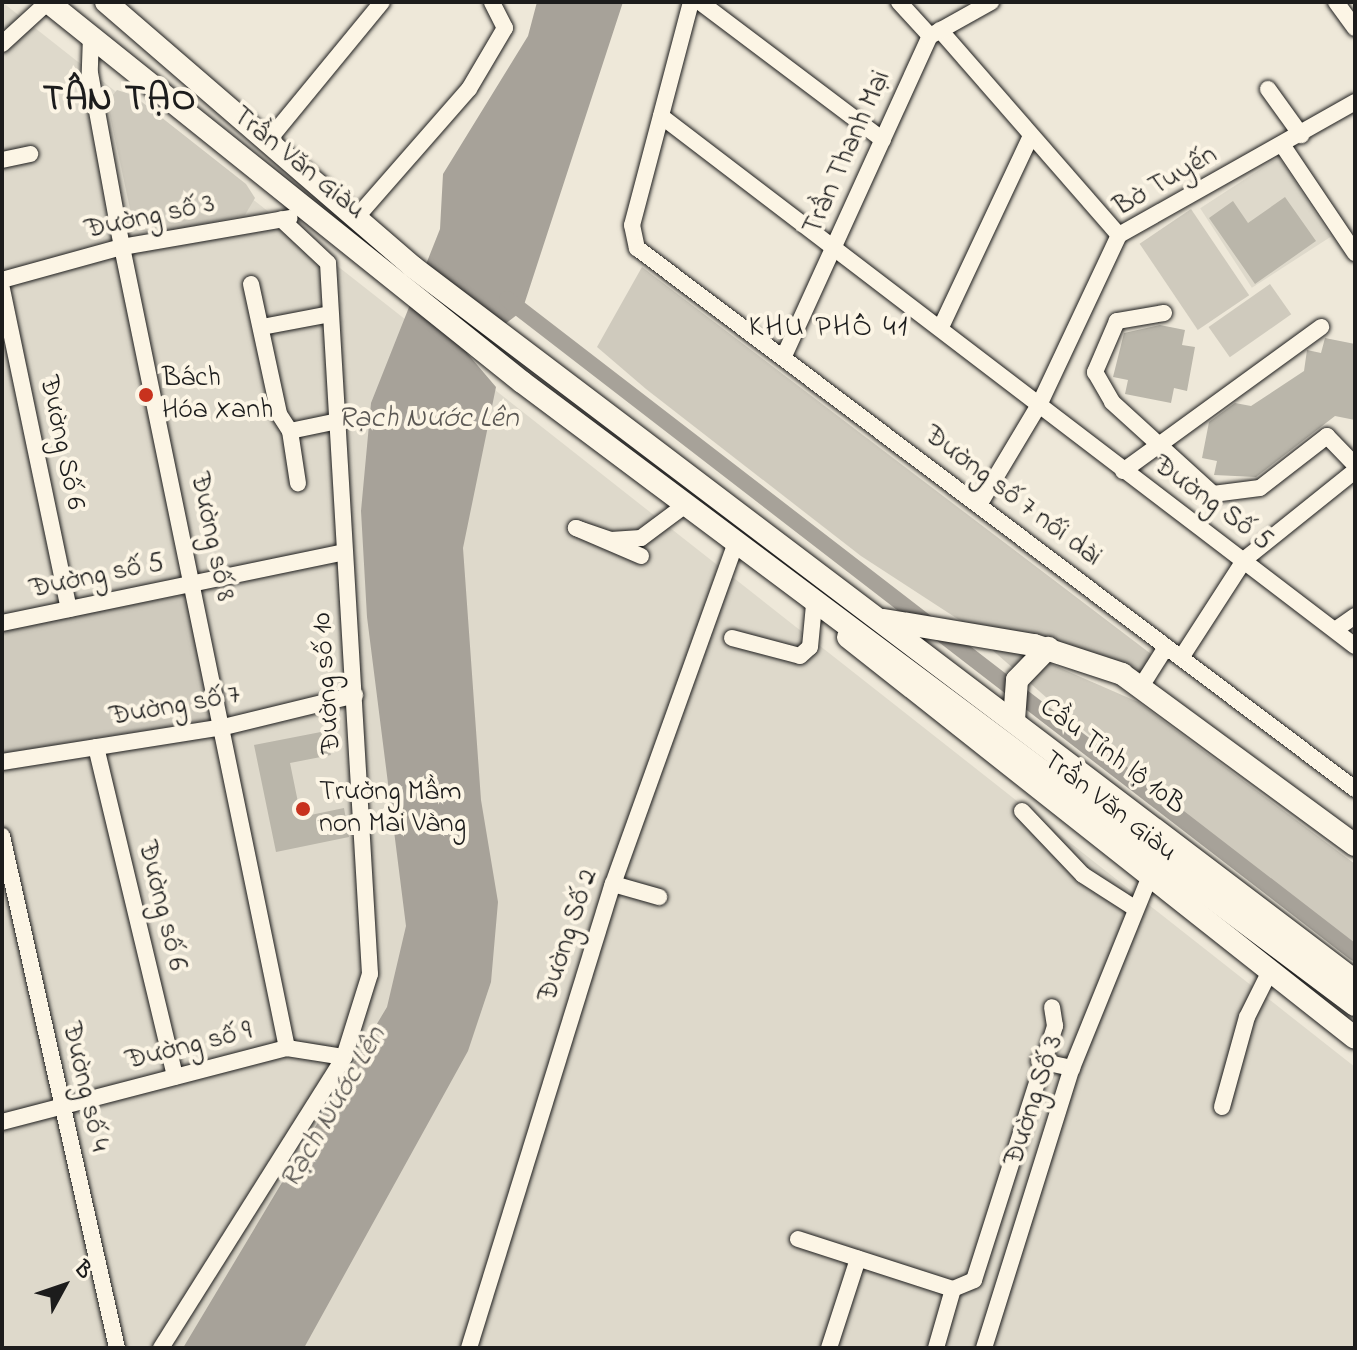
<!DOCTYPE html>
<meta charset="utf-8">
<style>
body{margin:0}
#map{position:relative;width:1357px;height:1350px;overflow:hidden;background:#eee8d9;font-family:"Indie Flower",sans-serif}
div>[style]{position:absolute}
.built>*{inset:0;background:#ded9cb;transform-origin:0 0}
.green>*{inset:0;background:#cfcabd;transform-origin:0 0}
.water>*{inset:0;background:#a7a299}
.canal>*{height:16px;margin:-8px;padding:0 8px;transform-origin:8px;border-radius:8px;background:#a7a299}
.building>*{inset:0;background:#bab6aa}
.roads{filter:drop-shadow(0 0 2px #1c1c1c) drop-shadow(0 0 2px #1c1c1c)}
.minor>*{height:16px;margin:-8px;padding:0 8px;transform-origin:8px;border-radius:8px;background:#fcf5e5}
.major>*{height:22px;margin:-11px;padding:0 11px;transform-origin:11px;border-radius:11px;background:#fcf5e5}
.dots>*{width:22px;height:22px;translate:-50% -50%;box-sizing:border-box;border:4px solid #fcf5e5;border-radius:50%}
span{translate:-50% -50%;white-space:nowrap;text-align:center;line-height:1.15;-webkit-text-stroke:8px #fcf5e5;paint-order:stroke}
.street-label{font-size:28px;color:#1c1c1c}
.poi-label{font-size:28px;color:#1c1c1c}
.left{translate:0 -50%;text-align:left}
.neighbourhood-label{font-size:30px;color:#1c1c1c;letter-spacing:2px}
.water-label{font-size:30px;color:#5b5854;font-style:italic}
.district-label{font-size:36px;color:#1c1c1c;font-weight:700;letter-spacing:2px}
.frame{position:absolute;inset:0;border:4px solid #1c1c1c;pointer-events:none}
.north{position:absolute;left:24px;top:1246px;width:80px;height:80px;-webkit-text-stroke:6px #fcf5e5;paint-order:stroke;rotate:50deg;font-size:22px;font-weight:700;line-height:32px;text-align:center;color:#1c1c1c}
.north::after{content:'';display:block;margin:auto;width:28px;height:36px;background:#1c1c1c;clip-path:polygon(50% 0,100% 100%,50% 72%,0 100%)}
</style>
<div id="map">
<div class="built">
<div style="clip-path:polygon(2px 2px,1355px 1067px,1355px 1348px,2px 1348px)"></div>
<div style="left:1279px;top:157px;width:95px;height:94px;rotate:57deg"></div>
</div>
<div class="green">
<div style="clip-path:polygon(117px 90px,133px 95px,246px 184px,255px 198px,245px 215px,153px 235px,134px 227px,107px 102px)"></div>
<div style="left:1191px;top:209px;width:104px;height:62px;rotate:56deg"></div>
<div style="clip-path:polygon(642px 267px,1155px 657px,1140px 677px,967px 625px,861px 556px,646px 389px,597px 347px)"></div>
<div style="left:1270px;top:284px;width:37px;height:75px;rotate:55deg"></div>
<div style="clip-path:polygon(188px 594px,211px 720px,2px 753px,2px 630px)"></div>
<div style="clip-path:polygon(1010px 646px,1138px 702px,1355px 864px,1355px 944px,1131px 772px,990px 648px)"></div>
</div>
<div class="water">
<div style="clip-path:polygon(537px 2px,623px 2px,522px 311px,467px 353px,496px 387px,463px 548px,481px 800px,498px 902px,491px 982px,468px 1051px,304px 1348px,183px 1348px,387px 1007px,406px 926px,367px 617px,361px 511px,371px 403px,440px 229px,443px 174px,528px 36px)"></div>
</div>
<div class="canal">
<div style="left:507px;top:299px;width:1071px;rotate:37.64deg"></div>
</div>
<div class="building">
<div style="clip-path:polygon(1285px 197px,1316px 241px,1255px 284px,1209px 218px,1233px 201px,1248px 223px)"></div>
<div style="clip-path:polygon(1160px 325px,1185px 330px,1182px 345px,1195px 347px,1187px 391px,1174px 388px,1171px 403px,1125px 394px,1128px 380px,1113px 377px,1124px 333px)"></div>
<div style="clip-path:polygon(1325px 338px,1355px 344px,1355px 420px,1335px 416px,1256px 477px,1214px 475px,1217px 461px,1202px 458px,1209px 422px,1235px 403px,1251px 406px,1304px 371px,1307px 350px,1321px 353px)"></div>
<div style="clip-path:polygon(326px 731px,331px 755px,290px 763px,301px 817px,344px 808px,349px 837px,276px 852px,254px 745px)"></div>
</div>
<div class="roads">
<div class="minor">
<div style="left:691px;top:2px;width:231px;rotate:104.8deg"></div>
<div style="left:632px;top:225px;width:24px;rotate:78deg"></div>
<div style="left:637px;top:248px;width:899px;rotate:37deg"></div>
<div style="left:700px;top:2px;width:229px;rotate:37deg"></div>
<div style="left:899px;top:2px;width:46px;rotate:47.6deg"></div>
<div style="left:1336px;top:2px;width:32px;rotate:54deg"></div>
<div style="left:940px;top:30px;width:272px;rotate:48.9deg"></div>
<div style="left:91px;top:36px;width:37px;rotate:92deg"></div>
<div style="left:90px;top:73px;width:177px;rotate:79.6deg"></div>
<div style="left:122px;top:247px;width:818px;rotate:78.36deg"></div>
<div style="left:2px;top:44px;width:62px;rotate:-42.4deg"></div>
<div style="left:1268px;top:89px;width:57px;rotate:54.3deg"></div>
<div style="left:661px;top:116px;width:873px;rotate:37.37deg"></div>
<div style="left:267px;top:142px;width:181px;rotate:-50.6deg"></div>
<div style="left:1283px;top:146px;width:129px;rotate:56.1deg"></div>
<div style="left:2px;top:160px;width:29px;rotate:-12deg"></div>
<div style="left:356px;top:218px;width:171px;rotate:-48.8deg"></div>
<div style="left:469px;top:89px;width:71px;rotate:-59.5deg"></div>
<div style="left:505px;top:28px;width:29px;rotate:-117deg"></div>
<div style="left:2px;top:280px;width:124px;rotate:-15.4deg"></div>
<div style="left:122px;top:247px;width:170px;rotate:-9.8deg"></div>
<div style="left:251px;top:284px;width:133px;rotate:77.8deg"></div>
<div style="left:279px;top:414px;width:20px;rotate:57deg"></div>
<div style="left:290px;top:431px;width:49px;rotate:-11.8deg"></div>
<div style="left:2px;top:289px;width:327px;rotate:78.2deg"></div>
<div style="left:1164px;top:313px;width:48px;rotate:170.3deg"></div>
<div style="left:1117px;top:321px;width:56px;rotate:113.3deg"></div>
<div style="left:1095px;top:372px;width:34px;rotate:60deg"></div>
<div style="left:1112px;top:402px;width:137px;rotate:42.3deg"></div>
<div style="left:1213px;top:494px;width:47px;rotate:-7.3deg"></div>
<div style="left:1260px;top:488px;width:85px;rotate:-37.8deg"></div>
<div style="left:1327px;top:436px;width:40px;rotate:46deg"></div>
<div style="left:262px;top:327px;width:69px;rotate:-10.8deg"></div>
<div style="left:941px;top:327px;width:209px;rotate:-64.8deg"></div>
<div style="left:784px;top:356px;width:352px;rotate:-65.5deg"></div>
<div style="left:930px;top:36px;width:70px;rotate:-29.1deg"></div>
<div style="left:290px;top:431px;width:53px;rotate:81.3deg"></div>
<div style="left:1123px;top:471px;width:245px;rotate:-36deg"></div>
<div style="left:979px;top:505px;width:119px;rotate:-59.1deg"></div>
<div style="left:1040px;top:403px;width:186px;rotate:-64.8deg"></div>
<div style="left:1119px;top:235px;width:271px;rotate:-29.4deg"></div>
<div style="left:641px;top:556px;width:71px;rotate:-156.7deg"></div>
<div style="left:576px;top:528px;width:37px;rotate:19deg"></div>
<div style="left:611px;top:540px;width:30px;rotate:-4deg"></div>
<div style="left:641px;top:538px;width:54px;rotate:-36.7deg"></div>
<div style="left:2px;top:623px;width:349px;rotate:-11.7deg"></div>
<div style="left:1335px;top:630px;width:24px;rotate:-35deg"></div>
<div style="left:732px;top:638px;width:70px;rotate:14.8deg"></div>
<div style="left:800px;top:656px;width:13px;rotate:-42deg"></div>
<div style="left:810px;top:647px;width:42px;rotate:-84.6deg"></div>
<div style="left:1181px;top:658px;width:118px;rotate:-57.1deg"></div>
<div style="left:1245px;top:559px;width:141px;rotate:-38.7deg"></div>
<div style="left:1142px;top:685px;width:45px;rotate:-57.7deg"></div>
<div style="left:96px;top:747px;width:339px;rotate:76.5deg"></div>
<div style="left:2px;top:762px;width:225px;rotate:-9deg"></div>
<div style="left:224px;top:727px;width:135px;rotate:-13.7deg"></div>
<div style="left:1022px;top:811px;width:88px;rotate:46.4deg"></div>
<div style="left:1083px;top:875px;width:63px;rotate:32.7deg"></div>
<div style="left:2px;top:836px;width:525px;rotate:77.34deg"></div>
<div style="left:613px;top:884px;width:48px;rotate:15.8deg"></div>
<div style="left:1039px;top:1061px;width:34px;rotate:12deg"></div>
<div style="left:1222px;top:1107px;width:93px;rotate:-74.5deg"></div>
<div style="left:1247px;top:1017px;width:49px;rotate:-63.4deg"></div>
<div style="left:2px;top:1122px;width:294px;rotate:-14.6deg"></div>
<div style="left:287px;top:1048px;width:58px;rotate:9deg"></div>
<div style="left:798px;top:1239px;width:163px;rotate:17.9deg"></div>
<div style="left:953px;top:1289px;width:23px;rotate:-23deg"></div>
<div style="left:974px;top:1280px;width:267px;rotate:-72.3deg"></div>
<div style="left:1055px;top:1026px;width:19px;rotate:-99deg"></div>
<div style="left:161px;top:1348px;width:344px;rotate:-57.8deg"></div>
<div style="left:344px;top:1057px;width:87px;rotate:-72.6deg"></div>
<div style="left:370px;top:974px;width:712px;rotate:-93.38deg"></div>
<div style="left:328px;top:263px;width:64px;rotate:-136.9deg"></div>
<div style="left:469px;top:1348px;width:486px;rotate:-72.8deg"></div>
<div style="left:613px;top:884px;width:360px;rotate:-70.2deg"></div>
<div style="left:829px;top:1348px;width:94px;rotate:-72deg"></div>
<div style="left:936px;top:1348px;width:61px;rotate:-73.9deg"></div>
<div style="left:984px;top:1348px;width:294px;rotate:-72.6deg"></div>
<div style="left:1072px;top:1068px;width:207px;rotate:-67.9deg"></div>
</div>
<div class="major">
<div style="left:48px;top:2px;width:608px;rotate:38.72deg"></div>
<div style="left:522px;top:382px;width:1040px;rotate:36.79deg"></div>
<div style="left:106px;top:2px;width:406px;rotate:40.8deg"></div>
<div style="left:413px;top:267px;width:1182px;rotate:37.16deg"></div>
<div style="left:884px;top:620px;width:152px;rotate:9.5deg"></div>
<div style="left:1034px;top:645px;width:93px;rotate:18.2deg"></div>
<div style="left:1122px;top:674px;width:289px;rotate:36.3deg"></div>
<div style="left:848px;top:637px;width:646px;rotate:38.34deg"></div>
<div style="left:1014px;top:720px;width:40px;rotate:-85.7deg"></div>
<div style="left:1017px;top:680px;width:45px;rotate:-45.9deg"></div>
</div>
</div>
<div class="dots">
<div style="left:146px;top:395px;background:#c8321e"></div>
<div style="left:303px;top:809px;background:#c8321e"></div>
</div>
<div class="street-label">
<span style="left:848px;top:153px;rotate:-66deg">Trần Thanh Mại</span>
<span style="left:298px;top:164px;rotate:39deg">Trần Văn Giàu</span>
<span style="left:1166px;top:182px;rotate:-30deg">Bờ Tuyến</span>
<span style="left:150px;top:218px;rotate:-12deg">Đường số 3</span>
<span style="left:61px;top:443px;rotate:78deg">Đường Số 6</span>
<span style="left:1012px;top:497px;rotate:37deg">Đường số 7 nối dài</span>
<span style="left:1212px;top:504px;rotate:36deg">Đường Số 5</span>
<span style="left:211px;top:537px;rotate:78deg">Đường số 8</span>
<span style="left:97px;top:577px;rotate:-12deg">Đường số 5</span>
<span style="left:328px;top:683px;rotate:-94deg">Đường số 10</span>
<span style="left:175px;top:707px;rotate:-10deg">Đường số 7</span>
<span style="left:1112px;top:757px;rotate:37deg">Cầu Tỉnh lộ 10B</span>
<span style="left:1109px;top:807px;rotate:38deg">Trần Văn Giàu</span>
<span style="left:161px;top:906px;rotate:76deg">Đường số 6</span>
<span style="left:569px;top:936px;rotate:-72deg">Đường Số 2</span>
<span style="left:189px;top:1047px;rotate:-14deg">Đường số 9</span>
<span style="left:84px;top:1087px;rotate:77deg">Đường số 4</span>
<span style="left:1035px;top:1101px;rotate:-72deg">Đường Số 3</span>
</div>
<div class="poi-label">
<span class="left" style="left:162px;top:395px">Bách<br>Hóa Xanh</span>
<span class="left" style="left:319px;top:809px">Trường Mầm<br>non Mai Vàng</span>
</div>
<div class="neighbourhood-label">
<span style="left:829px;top:328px">KHU PHỐ 41</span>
</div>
<div class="water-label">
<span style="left:428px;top:419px">Rạch Nước Lên</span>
<span style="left:334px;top:1108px;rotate:-60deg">Rạch Nước Lên</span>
</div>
<div class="district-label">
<span style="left:120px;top:101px">TÂN TẠO</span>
</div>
<div class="frame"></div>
<div class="north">B</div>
</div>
